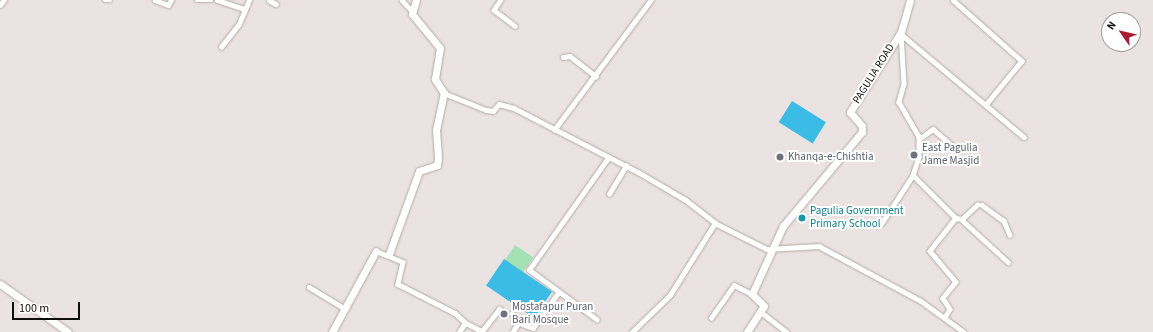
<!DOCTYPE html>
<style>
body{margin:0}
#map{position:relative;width:1153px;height:332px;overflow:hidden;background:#eae3e1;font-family:"Source Sans 3",sans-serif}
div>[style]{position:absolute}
.green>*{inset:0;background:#a5e2b3;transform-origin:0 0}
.water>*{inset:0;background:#3abce7;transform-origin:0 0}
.roads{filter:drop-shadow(0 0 1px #b1aba8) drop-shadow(0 0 1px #b1aba8)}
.street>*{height:4.5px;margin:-2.25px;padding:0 2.25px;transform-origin:2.25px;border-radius:2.25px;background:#fff}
.secondary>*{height:7px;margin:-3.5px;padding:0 3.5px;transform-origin:3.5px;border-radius:3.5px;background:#fff}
.dots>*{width:11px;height:11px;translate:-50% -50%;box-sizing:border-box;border:2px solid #fff;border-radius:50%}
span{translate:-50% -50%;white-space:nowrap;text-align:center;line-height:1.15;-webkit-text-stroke:4px #fff;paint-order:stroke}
.street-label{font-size:11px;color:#100e0d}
.worship-label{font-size:11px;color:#5b616d}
.left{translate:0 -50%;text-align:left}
.culture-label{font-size:11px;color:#0d838f}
.north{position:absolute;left:1101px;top:12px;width:40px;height:40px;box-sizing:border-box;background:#fff;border:1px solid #9f9f9e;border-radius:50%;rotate:304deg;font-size:11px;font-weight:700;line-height:16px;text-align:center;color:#100e0d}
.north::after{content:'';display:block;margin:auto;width:14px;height:18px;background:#ad1930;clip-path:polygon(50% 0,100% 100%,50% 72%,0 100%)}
.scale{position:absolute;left:12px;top:302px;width:68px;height:18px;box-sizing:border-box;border:2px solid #100e0d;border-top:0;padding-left:5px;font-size:12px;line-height:14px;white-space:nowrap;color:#100e0d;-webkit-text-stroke:3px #fff;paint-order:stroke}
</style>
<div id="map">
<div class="green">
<div style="left:515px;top:245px;width:22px;height:21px;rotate:34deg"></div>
</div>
<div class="water">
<div style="left:792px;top:101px;width:40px;height:25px;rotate:32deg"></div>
<div style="left:504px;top:259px;width:58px;height:32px;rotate:34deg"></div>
</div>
<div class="roads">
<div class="street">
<div style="left:105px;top:0;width:5px"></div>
<div style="left:155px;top:0;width:14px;rotate:21deg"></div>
<div style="left:168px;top:5px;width:6px;rotate:-59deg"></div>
<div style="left:197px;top:0;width:14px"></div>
<div style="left:217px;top:0;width:28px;rotate:18deg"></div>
<div style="left:269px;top:0;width:8px;rotate:30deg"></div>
<div style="left:402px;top:0;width:13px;rotate:48deg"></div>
<div style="left:501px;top:0;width:12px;rotate:125deg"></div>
<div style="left:494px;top:10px;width:26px;rotate:37deg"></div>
<div style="left:953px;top:0;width:92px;rotate:41.5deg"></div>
<div style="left:1022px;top:61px;width:57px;rotate:129.3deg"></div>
<div style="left:0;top:5px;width:6px;rotate:-51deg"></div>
<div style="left:901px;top:32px;width:52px;rotate:86.7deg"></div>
<div style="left:904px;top:84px;width:19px;rotate:106deg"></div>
<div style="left:899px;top:102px;width:39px;rotate:60deg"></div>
<div style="left:919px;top:136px;width:21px;rotate:90deg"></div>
<div style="left:919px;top:157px;width:19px;rotate:108deg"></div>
<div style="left:913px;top:175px;width:61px;rotate:45deg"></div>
<div style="left:956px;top:218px;width:42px;rotate:128.2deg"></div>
<div style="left:930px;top:251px;width:40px;rotate:50deg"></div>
<div style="left:956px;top:282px;width:21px;rotate:129deg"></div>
<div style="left:943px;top:298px;width:13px;rotate:58deg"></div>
<div style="left:950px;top:309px;width:10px;rotate:119deg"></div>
<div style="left:902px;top:35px;width:159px;rotate:39.9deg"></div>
<div style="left:221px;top:47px;width:29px;rotate:-52deg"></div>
<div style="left:239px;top:24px;width:26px;rotate:-67deg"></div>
<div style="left:563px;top:57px;width:7px;rotate:-8deg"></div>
<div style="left:570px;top:56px;width:33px;rotate:38deg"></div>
<div style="left:444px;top:93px;width:45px;rotate:22deg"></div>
<div style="left:486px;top:110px;width:7px;rotate:8deg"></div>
<div style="left:493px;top:111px;width:9px;rotate:-49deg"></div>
<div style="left:499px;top:104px;width:16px;rotate:15deg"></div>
<div style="left:514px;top:108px;width:140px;rotate:27.3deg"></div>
<div style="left:638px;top:172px;width:56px;rotate:30.3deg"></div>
<div style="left:686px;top:200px;width:37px;rotate:38deg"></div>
<div style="left:715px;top:223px;width:58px;rotate:26.6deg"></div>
<div style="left:767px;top:249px;width:52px;rotate:-3.3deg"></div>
<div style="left:819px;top:246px;width:116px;rotate:28.3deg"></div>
<div style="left:921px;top:301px;width:53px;rotate:35.8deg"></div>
<div style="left:554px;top:130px;width:162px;rotate:-53.3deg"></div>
<div style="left:919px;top:139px;width:17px;rotate:-36deg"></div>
<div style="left:933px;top:129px;width:28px;rotate:41deg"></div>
<div style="left:609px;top:194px;width:33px;rotate:-59deg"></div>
<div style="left:956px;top:218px;width:6px;rotate:9deg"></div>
<div style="left:962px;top:219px;width:21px;rotate:-43deg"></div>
<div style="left:977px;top:205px;width:5px"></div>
<div style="left:982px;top:205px;width:27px;rotate:36deg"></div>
<div style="left:1004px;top:221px;width:15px;rotate:67deg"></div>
<div style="left:961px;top:219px;width:64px;rotate:42.5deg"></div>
<div style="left:881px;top:224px;width:59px;rotate:-56.9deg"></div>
<div style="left:376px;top:251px;width:29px;rotate:22deg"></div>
<div style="left:403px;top:262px;width:23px;rotate:103deg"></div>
<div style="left:398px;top:284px;width:64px;rotate:27deg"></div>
<div style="left:455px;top:313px;width:15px;rotate:42deg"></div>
<div style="left:466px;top:323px;width:18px;rotate:27deg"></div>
<div style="left:482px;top:331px;width:28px;rotate:-52deg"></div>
<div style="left:499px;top:309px;width:6px;rotate:39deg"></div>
<div style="left:309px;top:287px;width:41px;rotate:31deg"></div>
<div style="left:761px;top:312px;width:33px;rotate:38deg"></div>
<div style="left:512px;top:313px;width:11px;rotate:45deg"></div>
<div style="left:520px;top:321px;width:13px;rotate:122deg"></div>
<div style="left:711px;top:318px;width:40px;rotate:-55.1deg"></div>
<div style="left:734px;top:285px;width:20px;rotate:27deg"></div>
<div style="left:597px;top:320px;width:84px;rotate:-143.7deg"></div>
<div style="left:529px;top:270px;width:137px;rotate:-54.8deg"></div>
<div style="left:522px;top:324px;width:12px;rotate:20deg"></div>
<div style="left:533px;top:328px;width:43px;rotate:-54.5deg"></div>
<div style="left:459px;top:332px;width:11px;rotate:-56deg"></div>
<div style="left:632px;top:332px;width:53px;rotate:-44.2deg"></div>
<div style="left:670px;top:295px;width:85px;rotate:-58deg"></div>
</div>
<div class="secondary">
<div style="left:389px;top:254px;width:88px;rotate:-70.1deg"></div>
<div style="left:419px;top:171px;width:19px;rotate:-18deg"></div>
<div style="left:437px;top:165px;width:7px;rotate:-82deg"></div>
<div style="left:438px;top:158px;width:28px;rotate:-94deg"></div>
<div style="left:436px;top:130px;width:38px;rotate:-78deg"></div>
<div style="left:444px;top:93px;width:17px;rotate:-123deg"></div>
<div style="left:435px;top:79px;width:31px;rotate:-81deg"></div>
<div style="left:440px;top:48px;width:44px;rotate:-129.5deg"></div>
<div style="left:412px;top:14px;width:15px;rotate:-74deg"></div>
<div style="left:0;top:284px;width:83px;rotate:35.2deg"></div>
<div style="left:332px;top:332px;width:92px;rotate:-61.5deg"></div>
<div style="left:747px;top:332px;width:31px;rotate:-57deg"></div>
<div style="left:764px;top:306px;width:17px;rotate:-135deg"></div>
<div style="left:752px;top:294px;width:75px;rotate:-65.5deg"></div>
<div style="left:783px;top:226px;width:123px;rotate:-50deg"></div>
<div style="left:862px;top:132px;width:6px;rotate:-90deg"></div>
<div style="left:862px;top:126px;width:18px;rotate:-131deg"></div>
<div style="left:850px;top:112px;width:95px;rotate:-57.5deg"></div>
<div style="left:901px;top:32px;width:33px;rotate:-74deg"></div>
</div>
</div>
<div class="dots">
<div style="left:914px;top:155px;background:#6b7280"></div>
<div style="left:780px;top:157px;background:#6b7280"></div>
<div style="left:802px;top:218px;background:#0f9aa8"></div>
<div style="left:504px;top:314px;background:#6b7280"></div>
</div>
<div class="street-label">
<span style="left:874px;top:74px;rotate:-58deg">PAGULIA ROAD</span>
</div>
<div class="worship-label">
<span class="left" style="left:922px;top:155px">East Pagulia<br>Jame Masjid</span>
<span class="left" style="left:788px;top:157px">Khanqa-e-Chishtia</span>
<span class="left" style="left:512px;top:314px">Mostafapur Puran<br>Bari Mosque</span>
</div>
<div class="culture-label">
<span class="left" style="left:810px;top:218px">Pagulia Government<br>Primary School</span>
</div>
<div class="north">N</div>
<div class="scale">100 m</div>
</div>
